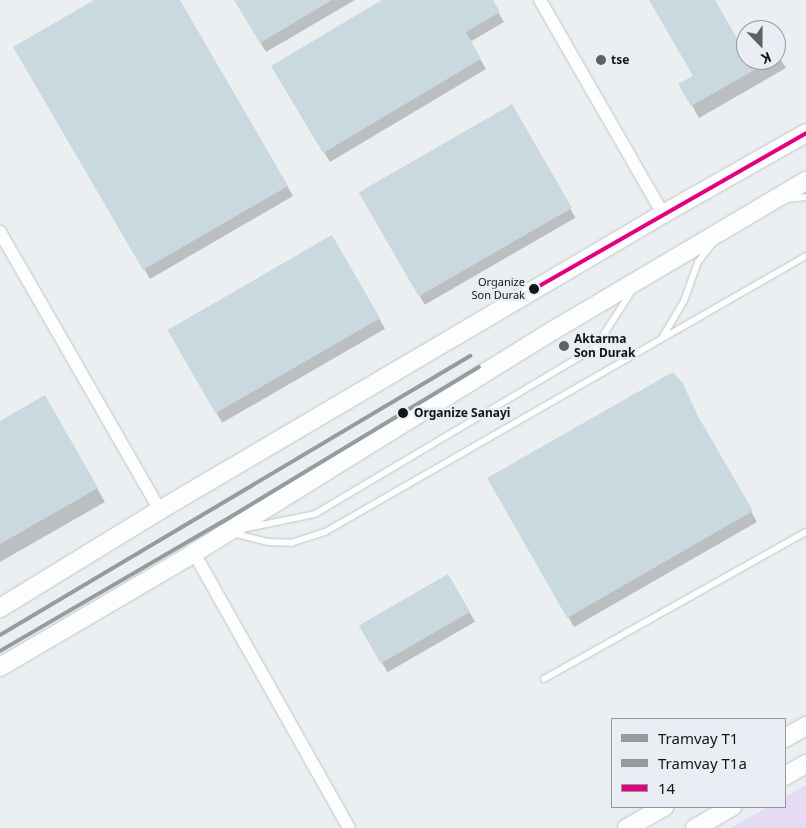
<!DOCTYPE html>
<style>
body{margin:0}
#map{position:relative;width:806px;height:828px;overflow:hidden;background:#eceff2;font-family:"Noto Sans",sans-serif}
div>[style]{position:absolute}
.green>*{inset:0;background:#e3dcf2}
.shadow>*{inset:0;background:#0003;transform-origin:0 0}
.building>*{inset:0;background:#cad8df;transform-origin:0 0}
.roads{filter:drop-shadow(0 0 1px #c2c4c7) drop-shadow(0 0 1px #c2c4c7)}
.lane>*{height:6px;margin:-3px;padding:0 3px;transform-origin:3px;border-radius:3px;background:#fcfdfd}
.street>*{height:12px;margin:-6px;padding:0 6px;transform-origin:6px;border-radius:6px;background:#fcfdfd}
.secondary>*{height:18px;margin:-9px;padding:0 9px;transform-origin:9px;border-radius:9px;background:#fcfdfd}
.bus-1>*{height:4px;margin:-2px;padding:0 2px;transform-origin:2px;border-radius:2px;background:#e5007d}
.tram-1>*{height:4px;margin:-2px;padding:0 2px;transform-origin:2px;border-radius:2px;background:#969ba0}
.tram-2>*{height:4px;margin:-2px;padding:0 2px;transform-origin:2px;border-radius:2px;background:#969ba0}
.dots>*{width:14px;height:14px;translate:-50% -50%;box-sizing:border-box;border:2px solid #eaeef4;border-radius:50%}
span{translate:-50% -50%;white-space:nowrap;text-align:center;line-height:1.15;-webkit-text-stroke:5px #eaeef4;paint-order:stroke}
.bus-label{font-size:11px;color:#141517}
.right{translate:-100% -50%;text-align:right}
.poi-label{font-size:12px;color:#141517;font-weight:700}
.left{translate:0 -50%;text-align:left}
.stop-label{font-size:12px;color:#141517;font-weight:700}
.legend{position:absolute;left:611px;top:718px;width:175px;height:90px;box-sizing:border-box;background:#eaeef4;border:1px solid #94979c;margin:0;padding:6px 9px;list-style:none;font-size:15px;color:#141517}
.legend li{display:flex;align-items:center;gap:10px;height:25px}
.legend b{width:25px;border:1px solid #94979c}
.north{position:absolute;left:736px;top:20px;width:50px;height:50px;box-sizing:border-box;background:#eaeef4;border:1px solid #94979c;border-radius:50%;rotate:158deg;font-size:14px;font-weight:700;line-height:20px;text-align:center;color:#141517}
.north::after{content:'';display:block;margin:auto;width:18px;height:22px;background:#606164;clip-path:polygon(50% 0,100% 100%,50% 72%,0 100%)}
</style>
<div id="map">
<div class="green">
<div style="clip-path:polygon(806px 785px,806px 828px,731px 828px,767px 807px,785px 807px,785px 797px)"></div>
</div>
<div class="shadow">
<div style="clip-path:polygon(97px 0,178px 0,293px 196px,150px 279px,15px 48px)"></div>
<div style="clip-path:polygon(235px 0,355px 0,266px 52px)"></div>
<div style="clip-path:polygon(385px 0,491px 0,504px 22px,470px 42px,486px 69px,330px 162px,273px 67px)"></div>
<div style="clip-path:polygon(651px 0,713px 0,741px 49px,746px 46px,746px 60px,776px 60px,776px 52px,786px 68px,699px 118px,680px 84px,694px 76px)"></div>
<div style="left:511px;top:106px;width:129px;height:174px;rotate:60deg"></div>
<div style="left:332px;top:237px;width:106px;height:188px;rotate:60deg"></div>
<div style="clip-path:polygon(45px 397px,105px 502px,0 562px,0 422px)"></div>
<div style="clip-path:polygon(703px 427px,757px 522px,574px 627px,488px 478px)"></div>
<div style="left:448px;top:575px;width:54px;height:101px;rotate:60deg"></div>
</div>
<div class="building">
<div style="clip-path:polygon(94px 0,180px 0,288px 186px,143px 270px,13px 47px)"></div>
<div style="clip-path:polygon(234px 0,332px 0,260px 43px)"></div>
<div style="clip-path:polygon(382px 0,493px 0,500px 12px,466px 32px,481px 59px,323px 153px,271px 66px)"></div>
<div style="clip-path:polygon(649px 0,715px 0,742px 47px,746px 45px,746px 60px,772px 60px,691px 106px,678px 84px,693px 76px)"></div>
<div style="left:512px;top:104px;width:120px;height:177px;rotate:60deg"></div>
<div style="left:332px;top:235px;width:96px;height:190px;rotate:60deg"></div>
<div style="clip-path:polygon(673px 372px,682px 382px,698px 416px,753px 511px,567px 618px,487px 478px)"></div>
<div style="clip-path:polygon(45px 395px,98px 488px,0 544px,0 421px)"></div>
<div style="left:448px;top:574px;width:44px;height:103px;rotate:60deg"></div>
</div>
<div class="roads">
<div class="lane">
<div style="left:787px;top:199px;width:19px;rotate:-6deg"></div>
<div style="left:662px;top:338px;width:43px;rotate:-59.3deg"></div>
<div style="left:684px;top:301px;width:41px;rotate:-70.3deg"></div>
<div style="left:698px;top:262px;width:23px;rotate:-52deg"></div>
<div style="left:247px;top:528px;width:69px;rotate:-11.6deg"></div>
<div style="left:315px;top:514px;width:326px;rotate:-30.7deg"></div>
<div style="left:595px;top:348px;width:70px;rotate:-57.2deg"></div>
<div style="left:232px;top:533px;width:37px;rotate:14deg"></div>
<div style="left:268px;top:542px;width:23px;rotate:2deg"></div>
<div style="left:291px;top:543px;width:36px;rotate:-18deg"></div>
<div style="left:325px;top:532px;width:555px;rotate:-29.85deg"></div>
<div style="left:544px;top:679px;width:300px;rotate:-29.3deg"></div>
</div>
<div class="street">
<div style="left:540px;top:0;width:247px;rotate:60.1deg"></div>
<div style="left:0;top:232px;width:321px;rotate:60.1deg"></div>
<div style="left:194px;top:553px;width:316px;rotate:60.6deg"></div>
</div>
<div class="secondary">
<div style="left:0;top:608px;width:188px;rotate:-31.5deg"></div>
<div style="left:160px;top:510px;width:584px;rotate:-30.48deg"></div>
<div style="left:663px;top:214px;width:164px;rotate:-29.5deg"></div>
<div style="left:0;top:667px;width:225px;rotate:-30.4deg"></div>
<div style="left:194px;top:553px;width:423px;rotate:-31.8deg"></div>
<div style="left:554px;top:330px;width:293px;rotate:-30.6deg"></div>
<div style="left:785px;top:738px;width:24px;rotate:-30deg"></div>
<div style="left:785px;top:776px;width:24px;rotate:-30deg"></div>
<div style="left:627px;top:828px;width:43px;rotate:-29.6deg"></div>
<div style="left:695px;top:828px;width:43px;rotate:-29.6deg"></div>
</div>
</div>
<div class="bus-1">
<div style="left:534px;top:289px;width:314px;rotate:-29.8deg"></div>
</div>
<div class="tram-1">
<div style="left:0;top:651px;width:257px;rotate:-30.2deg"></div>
<div style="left:222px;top:522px;width:300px;rotate:-31.1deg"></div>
</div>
<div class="tram-2">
<div style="left:0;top:635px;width:547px;rotate:-30.69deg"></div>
</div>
<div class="dots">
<div style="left:601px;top:60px;background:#606164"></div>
<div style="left:534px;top:289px;background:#141517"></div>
<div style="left:564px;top:346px;background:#606164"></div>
<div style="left:403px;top:413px;background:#141517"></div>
</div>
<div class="bus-label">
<span class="right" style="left:525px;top:289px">Organize<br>Son Durak</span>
</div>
<div class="poi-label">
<span class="left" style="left:611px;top:60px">tse</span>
<span class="left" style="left:574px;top:346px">Aktarma<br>Son Durak</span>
</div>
<div class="stop-label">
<span class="left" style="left:414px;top:413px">Organize Sanayi</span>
</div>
<ul class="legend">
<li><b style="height:6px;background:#969ba0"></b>Tramvay T1</li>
<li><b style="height:6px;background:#969ba0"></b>Tramvay T1a</li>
<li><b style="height:6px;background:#e5007d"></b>14</li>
</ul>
<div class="north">K</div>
</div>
